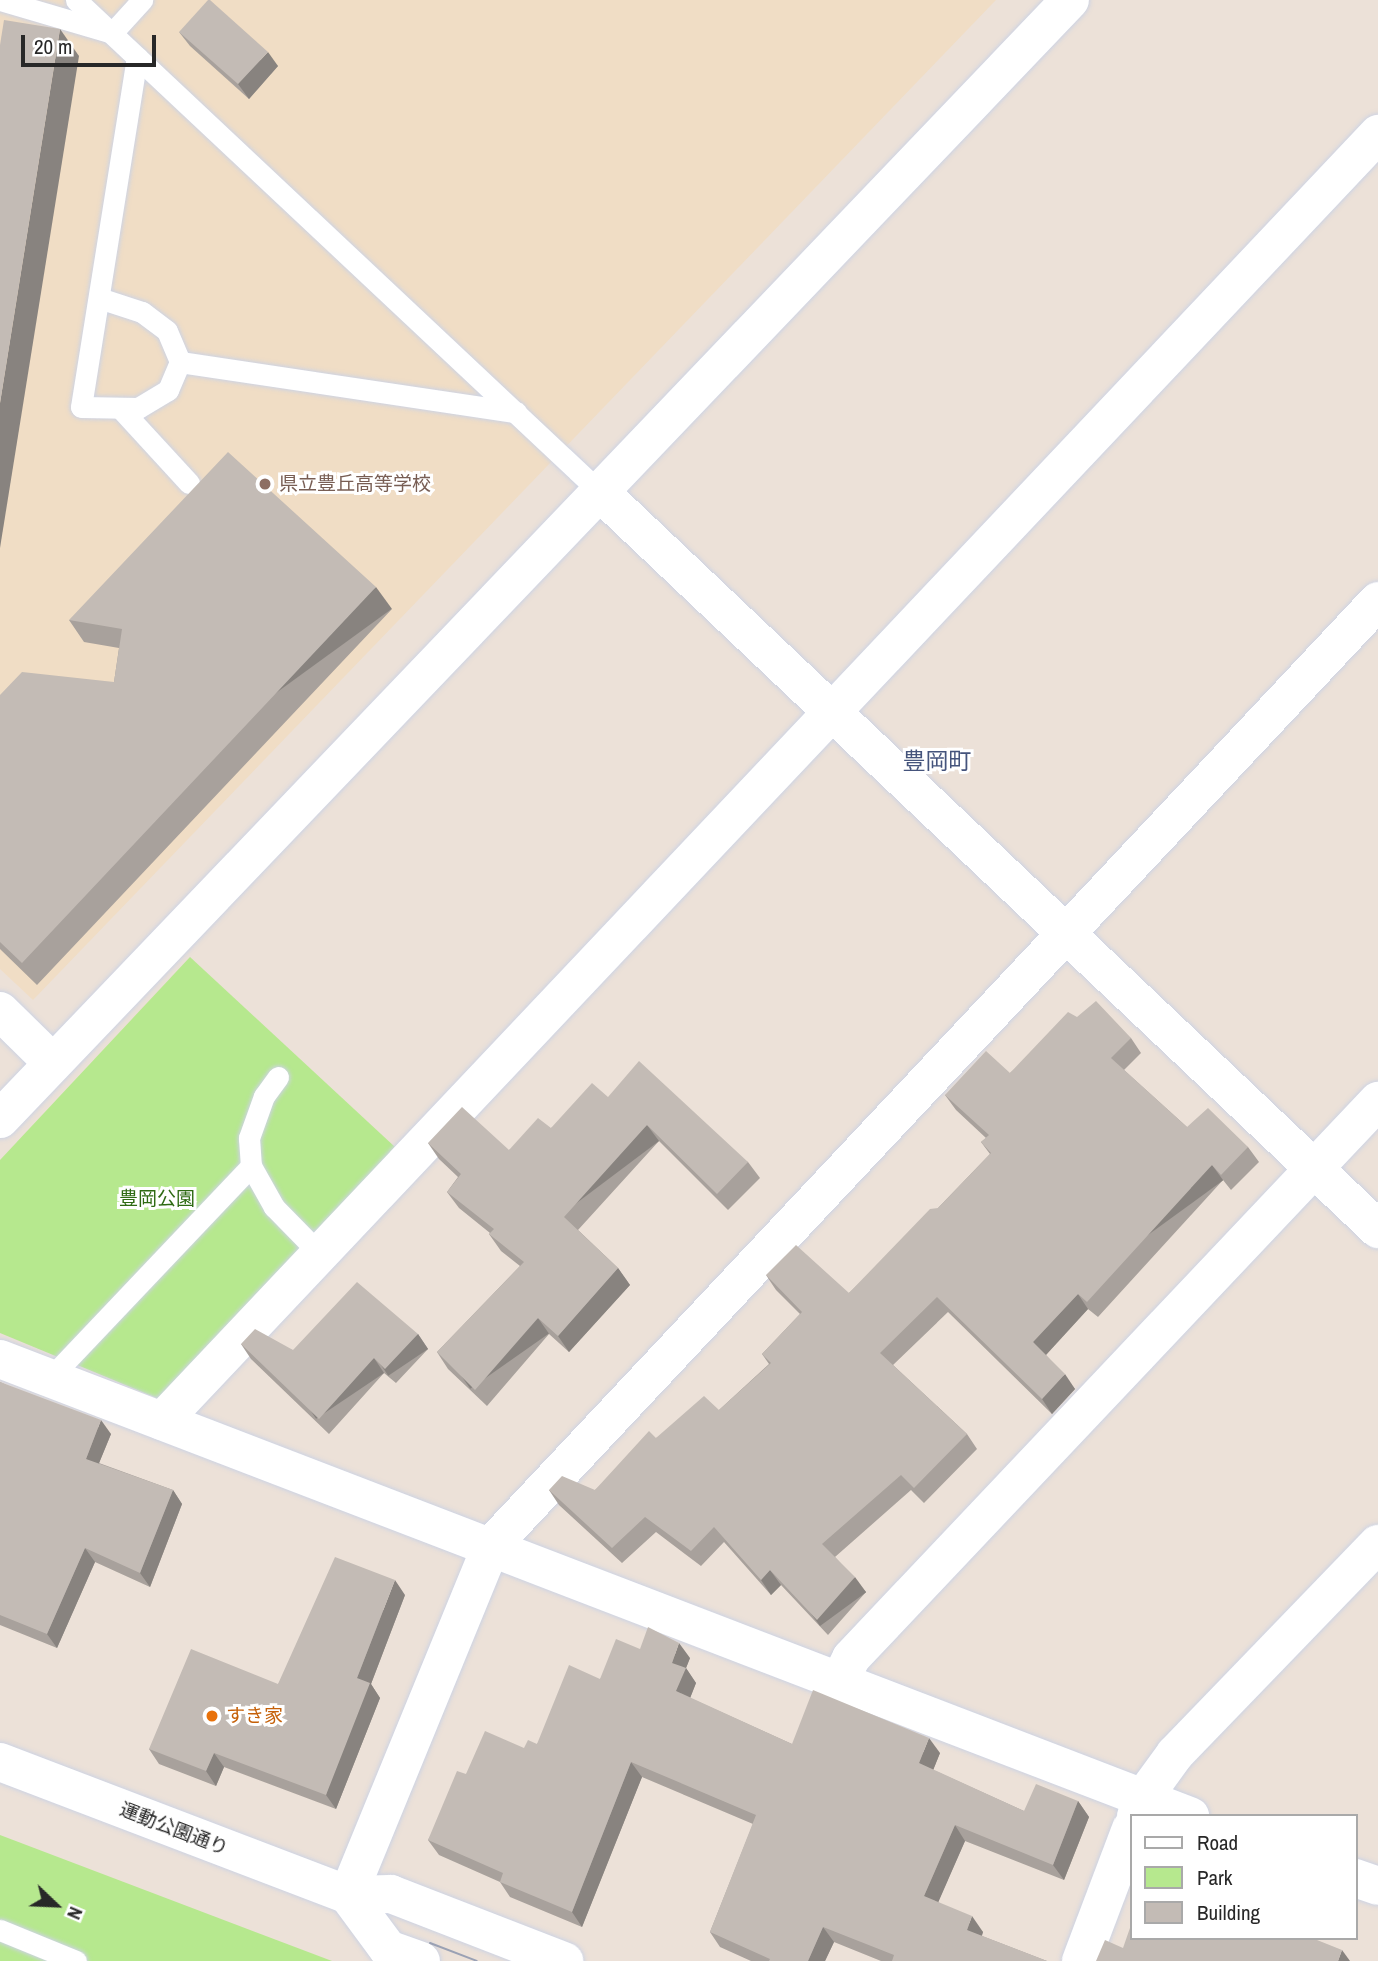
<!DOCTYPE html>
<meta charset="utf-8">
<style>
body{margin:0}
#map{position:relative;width:1378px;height:1961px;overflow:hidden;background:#ece1d8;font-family:"Archivo Narrow","Noto Sans JP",sans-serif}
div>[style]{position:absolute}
.education>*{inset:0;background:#f0ddc5}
.green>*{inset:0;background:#b6e88e}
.roads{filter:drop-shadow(0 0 2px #cdd3e3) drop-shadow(0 0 2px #cdd3e3)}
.lane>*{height:21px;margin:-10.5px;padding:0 10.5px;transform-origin:10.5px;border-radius:10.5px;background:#fff}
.street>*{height:38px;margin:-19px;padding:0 19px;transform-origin:19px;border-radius:19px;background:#fff}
.secondary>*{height:38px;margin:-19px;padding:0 19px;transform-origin:19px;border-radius:19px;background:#fff}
.tram>*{height:2px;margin:-1px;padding:0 1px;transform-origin:1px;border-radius:1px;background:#9aa1b4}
.wall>*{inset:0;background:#a8a19c}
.shaded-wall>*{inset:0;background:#88837f;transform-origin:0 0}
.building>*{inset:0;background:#c3bbb5}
.dots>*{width:19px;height:19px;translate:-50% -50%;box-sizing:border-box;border:4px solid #fff;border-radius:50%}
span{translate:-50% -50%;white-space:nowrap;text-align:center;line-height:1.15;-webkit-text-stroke:6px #fff;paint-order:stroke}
.education-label{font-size:19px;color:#785e54}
.left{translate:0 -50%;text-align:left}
.park-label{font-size:19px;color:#2e6a13}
.food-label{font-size:19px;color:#c56008}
.street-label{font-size:19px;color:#282828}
.quarter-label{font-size:23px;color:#45547c}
.legend{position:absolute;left:1130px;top:1814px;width:228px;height:126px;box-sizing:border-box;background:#fff;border:2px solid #a9a9a9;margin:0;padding:9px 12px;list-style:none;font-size:21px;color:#282828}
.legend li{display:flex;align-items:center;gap:14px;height:35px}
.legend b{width:35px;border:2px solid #a9a9a9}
.north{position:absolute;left:21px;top:1870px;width:70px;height:70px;-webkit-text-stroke:5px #fff;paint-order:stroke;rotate:113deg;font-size:19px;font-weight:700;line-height:28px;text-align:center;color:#282828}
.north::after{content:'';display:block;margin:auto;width:24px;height:32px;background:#282828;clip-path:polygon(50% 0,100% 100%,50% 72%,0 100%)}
.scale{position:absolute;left:21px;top:35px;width:135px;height:32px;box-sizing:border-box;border:4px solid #282828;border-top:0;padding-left:9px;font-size:21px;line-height:24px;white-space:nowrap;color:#282828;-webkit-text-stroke:5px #fff;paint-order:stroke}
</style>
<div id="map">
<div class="education">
<div style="clip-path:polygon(0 0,996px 0,33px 1000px,0 969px)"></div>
</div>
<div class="green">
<div style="clip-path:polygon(190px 957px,395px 1147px,164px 1401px,0 1333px,0 1160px)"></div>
<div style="clip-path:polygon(0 1835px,332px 1961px,0 1961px)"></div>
</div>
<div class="roads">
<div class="lane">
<div style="left:0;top:0;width:117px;rotate:16.4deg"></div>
<div style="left:112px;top:33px;width:45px;rotate:-47.7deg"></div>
<div style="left:76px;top:0;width:722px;rotate:43.2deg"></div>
<div style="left:137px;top:57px;width:354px;rotate:99.1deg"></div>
<div style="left:81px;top:407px;width:57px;rotate:1deg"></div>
<div style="left:138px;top:408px;width:35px;rotate:-31deg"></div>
<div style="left:168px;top:390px;width:30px;rotate:-67deg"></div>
<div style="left:180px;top:362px;width:340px;rotate:8.5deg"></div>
<div style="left:99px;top:298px;width:45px;rotate:18deg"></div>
<div style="left:142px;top:312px;width:31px;rotate:37deg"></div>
<div style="left:167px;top:331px;width:34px;rotate:67deg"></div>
<div style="left:120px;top:408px;width:102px;rotate:47.4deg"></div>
<div style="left:278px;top:1077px;width:24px;rotate:126deg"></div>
<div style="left:264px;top:1096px;width:45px;rotate:109.7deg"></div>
<div style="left:249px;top:1138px;width:28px;rotate:86deg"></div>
<div style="left:251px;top:1166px;width:47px;rotate:60.7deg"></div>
<div style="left:274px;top:1207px;width:66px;rotate:45.6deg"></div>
<div style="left:50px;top:1378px;width:292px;rotate:-46.5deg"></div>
<div style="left:0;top:1930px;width:82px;rotate:22.2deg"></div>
</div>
<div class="street">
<div style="left:602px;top:494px;width:1069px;rotate:43.45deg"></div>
<div style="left:0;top:1011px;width:74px;rotate:44.5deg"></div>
<div style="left:0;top:1119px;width:1548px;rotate:-46.28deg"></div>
<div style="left:0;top:1359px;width:1275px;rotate:21.01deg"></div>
<div style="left:162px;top:1421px;width:1771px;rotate:-46.62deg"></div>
<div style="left:839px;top:1682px;width:27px;rotate:-63deg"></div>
<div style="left:851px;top:1658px;width:767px;rotate:-46.59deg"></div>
<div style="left:1355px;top:1878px;width:24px;rotate:19deg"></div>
</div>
<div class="secondary">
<div style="left:0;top:1762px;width:373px;rotate:20.9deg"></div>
<div style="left:348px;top:1895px;width:43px;rotate:-1.3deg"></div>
<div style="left:391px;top:1894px;width:186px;rotate:21.2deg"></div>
<div style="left:1136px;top:1816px;width:19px;rotate:-69deg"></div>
<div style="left:1143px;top:1798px;width:54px;rotate:-54deg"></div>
<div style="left:1175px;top:1754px;width:292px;rotate:-46deg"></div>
<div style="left:348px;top:1895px;width:377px;rotate:-67.7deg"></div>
<div style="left:491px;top:1546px;width:1296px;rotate:-46.81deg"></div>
<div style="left:348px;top:1895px;width:67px;rotate:53.5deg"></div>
<div style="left:388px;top:1949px;width:35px;rotate:20deg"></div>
<div style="left:1081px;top:1961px;width:141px;rotate:-69.3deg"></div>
</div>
</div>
<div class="tram">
<div style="left:430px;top:1943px;width:50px;rotate:21deg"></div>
</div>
<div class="wall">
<div style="clip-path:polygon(179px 32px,278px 66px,249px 99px,190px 46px)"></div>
<div style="clip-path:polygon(392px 609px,37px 985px,0 949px,0 695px,114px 682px,119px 648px,84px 642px,69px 620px)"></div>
<div style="clip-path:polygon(1077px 1017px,1131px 1038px,1141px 1053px,1124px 1070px,1187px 1127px,1248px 1147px,1259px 1162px,1231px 1190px,1223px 1180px,1098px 1317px,1088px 1309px,1046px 1355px,1075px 1389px,1052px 1414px,948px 1312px,893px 1365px,967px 1434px,977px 1449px,924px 1503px,911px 1490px,835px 1557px,866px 1592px,828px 1635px,781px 1585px,771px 1595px,724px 1542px,701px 1566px,656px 1532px,622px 1563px,559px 1505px,549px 1490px,595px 1490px,656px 1438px,719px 1410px,769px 1364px,762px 1354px,800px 1314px,776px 1290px,766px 1275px,849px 1293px,938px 1208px,990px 1154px,981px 1142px,986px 1138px,956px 1110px,945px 1095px,1010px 1073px)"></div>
<div style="clip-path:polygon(608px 1097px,748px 1162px,760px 1178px,728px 1210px,659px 1141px,578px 1230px,618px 1268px,630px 1285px,569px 1352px,549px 1334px,487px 1406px,448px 1369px,437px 1352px,520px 1266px,501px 1251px,489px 1234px,490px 1233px,459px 1208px,447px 1192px,458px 1177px,439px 1159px,428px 1143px,509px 1150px,551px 1128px)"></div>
<div style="clip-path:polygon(418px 1334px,428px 1349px,396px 1383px,384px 1373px,329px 1434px,251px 1359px,241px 1344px,293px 1350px)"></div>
<div style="clip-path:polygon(0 1382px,111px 1434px,99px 1463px,173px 1490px,182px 1504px,150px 1587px,95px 1562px,57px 1648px,0 1625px)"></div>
<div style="clip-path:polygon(405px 1595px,371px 1684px,380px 1698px,336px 1809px,224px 1767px,216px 1786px,159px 1764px,149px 1749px,278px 1684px)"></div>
<div style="clip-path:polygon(640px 1649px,690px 1658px,686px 1668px,696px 1683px,690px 1698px,792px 1744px,940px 1753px,933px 1770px,1024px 1811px,1078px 1801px,1089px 1817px,1064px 1880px,965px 1841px,938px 1902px,983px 1932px,982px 1936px,1047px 1961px,881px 1961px,834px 1942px,825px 1961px,751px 1961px,720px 1947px,710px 1932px,753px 1824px,642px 1777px,582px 1927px,510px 1897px,500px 1882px,439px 1855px,428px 1840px,466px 1774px,537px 1744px,600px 1679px)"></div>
</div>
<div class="shaded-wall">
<div style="clip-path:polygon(60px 29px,79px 56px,0 548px,0 403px)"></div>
<div style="clip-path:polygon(268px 52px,278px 66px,249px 99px,238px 84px)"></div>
<div style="left:376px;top:587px;width:27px;height:516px;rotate:54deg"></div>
<div style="left:647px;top:1125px;width:20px;height:124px;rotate:53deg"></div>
<div style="left:1212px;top:1165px;width:19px;height:185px;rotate:54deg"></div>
<div style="clip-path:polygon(618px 1268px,630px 1285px,569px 1352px,558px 1336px)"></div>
<div style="clip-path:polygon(1078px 1294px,1088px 1309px,1044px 1357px,1033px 1342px)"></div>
<div style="left:538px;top:1318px;width:19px;height:96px;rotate:55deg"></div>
<div style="left:418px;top:1334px;width:18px;height:48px;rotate:56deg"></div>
<div style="left:374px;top:1358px;width:18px;height:82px;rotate:56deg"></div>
<div style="clip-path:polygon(1065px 1374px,1075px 1389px,1052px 1414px,1042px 1399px)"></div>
<div style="clip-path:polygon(101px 1420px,111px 1434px,95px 1473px,86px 1459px)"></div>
<div style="clip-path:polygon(173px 1490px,182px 1504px,150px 1587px,140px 1573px)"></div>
<div style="clip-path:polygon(85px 1548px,95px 1562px,57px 1648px,47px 1634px)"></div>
<div style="clip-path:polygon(770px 1570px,781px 1585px,771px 1595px,761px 1580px)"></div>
<div style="left:855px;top:1577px;width:19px;height:57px;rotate:54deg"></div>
<div style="clip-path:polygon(395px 1580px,405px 1595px,371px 1684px,380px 1698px,336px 1809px,326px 1795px,357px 1678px)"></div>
<div style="clip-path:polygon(679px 1643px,690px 1658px,686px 1668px,696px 1683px,687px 1706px,676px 1691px,672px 1663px)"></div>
<div style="clip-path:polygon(929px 1738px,940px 1753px,930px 1778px,919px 1763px)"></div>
<div style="clip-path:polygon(214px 1753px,224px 1767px,216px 1786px,206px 1771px)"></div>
<div style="clip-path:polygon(631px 1762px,642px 1777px,582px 1927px,572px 1912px)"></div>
<div style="clip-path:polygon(1078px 1801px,1089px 1817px,1064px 1880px,1053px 1865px)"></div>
<div style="clip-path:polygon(955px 1825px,965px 1841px,934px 1912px,924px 1896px)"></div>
<div style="clip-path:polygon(972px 1916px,983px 1932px,978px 1945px,967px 1930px)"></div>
<div style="clip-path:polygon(823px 1927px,834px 1942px,825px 1961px,808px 1961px)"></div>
<div style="clip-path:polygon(1342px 1950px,1350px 1961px,1338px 1961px)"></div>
</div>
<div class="building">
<div style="clip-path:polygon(208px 0,210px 0,268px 52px,238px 84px,179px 32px)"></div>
<div style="clip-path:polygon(4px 20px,60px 29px,0 403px,0 45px)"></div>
<div style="clip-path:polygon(228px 452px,376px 587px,22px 963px,0 942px,0 695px,22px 672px,114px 682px,122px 629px,69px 620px)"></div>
<div style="clip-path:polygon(1096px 1001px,1131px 1038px,1111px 1058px,1187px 1127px,1208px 1108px,1248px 1147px,1221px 1175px,1212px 1165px,1087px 1302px,1078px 1294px,1033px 1342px,1065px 1374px,1042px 1399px,937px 1297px,880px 1353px,967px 1434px,914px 1488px,901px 1475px,822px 1544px,855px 1577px,817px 1620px,770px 1570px,761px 1580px,714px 1527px,691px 1551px,645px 1517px,612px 1548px,549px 1490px,562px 1476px,595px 1490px,649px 1431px,656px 1438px,704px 1396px,719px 1410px,771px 1363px,762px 1354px,802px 1312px,766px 1275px,796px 1245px,849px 1293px,930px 1209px,938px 1208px,991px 1153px,981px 1142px,989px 1135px,945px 1095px,986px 1051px,1010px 1073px,1068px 1012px,1077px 1017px)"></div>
<div style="clip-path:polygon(639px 1061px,748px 1162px,717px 1194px,647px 1125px,564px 1217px,618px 1268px,558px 1336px,538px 1318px,475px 1390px,437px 1352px,524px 1262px,489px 1234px,494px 1229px,447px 1192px,461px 1174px,428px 1143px,462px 1107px,509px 1150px,538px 1118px,551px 1128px,592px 1083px,608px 1097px)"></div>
<div style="clip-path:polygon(357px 1282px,418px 1334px,385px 1369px,374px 1358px,319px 1419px,241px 1344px,255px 1329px,293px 1350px)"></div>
<div style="clip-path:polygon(0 1382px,101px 1420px,86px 1459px,173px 1490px,140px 1573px,85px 1548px,47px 1634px,0 1615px)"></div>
<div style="clip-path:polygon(335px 1557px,395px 1580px,357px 1678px,370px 1683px,326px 1795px,214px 1753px,206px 1771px,149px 1749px,191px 1649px,278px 1684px)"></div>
<div style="clip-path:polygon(648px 1627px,679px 1643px,672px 1663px,686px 1668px,676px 1691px,792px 1744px,813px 1690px,929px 1738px,919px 1763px,1024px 1811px,1036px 1784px,1078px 1801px,1053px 1865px,955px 1825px,924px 1896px,972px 1916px,967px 1930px,1047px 1961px,892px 1961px,894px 1955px,823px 1927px,808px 1961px,769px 1961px,770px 1959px,710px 1932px,756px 1815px,631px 1762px,572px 1912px,500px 1882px,503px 1873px,428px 1840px,457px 1771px,466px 1774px,485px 1731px,524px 1748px,528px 1740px,537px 1744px,569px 1665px,600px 1679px,616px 1639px,640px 1649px)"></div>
<div style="clip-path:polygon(1131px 1925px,1131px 1938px,1312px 1938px,1342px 1950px,1338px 1961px,1096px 1961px,1105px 1940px,1123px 1948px)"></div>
</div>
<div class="dots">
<div style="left:265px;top:484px;background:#8d6e63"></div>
<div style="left:212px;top:1716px;background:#e8710a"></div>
</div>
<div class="education-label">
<span class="left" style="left:279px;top:484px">県立豊丘高等学校</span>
</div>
<div class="park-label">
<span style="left:157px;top:1199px">豊岡公園</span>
</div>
<div class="food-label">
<span class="left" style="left:226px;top:1716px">すき家</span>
</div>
<div class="street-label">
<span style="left:174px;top:1829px;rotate:21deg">運動公園通り</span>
</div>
<div class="quarter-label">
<span style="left:937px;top:761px">豊岡町</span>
</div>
<ul class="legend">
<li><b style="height:9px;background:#fff"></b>Road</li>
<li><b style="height:19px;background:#b6e88e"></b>Park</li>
<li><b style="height:19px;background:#c3bbb5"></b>Building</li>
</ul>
<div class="north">N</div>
<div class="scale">20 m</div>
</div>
